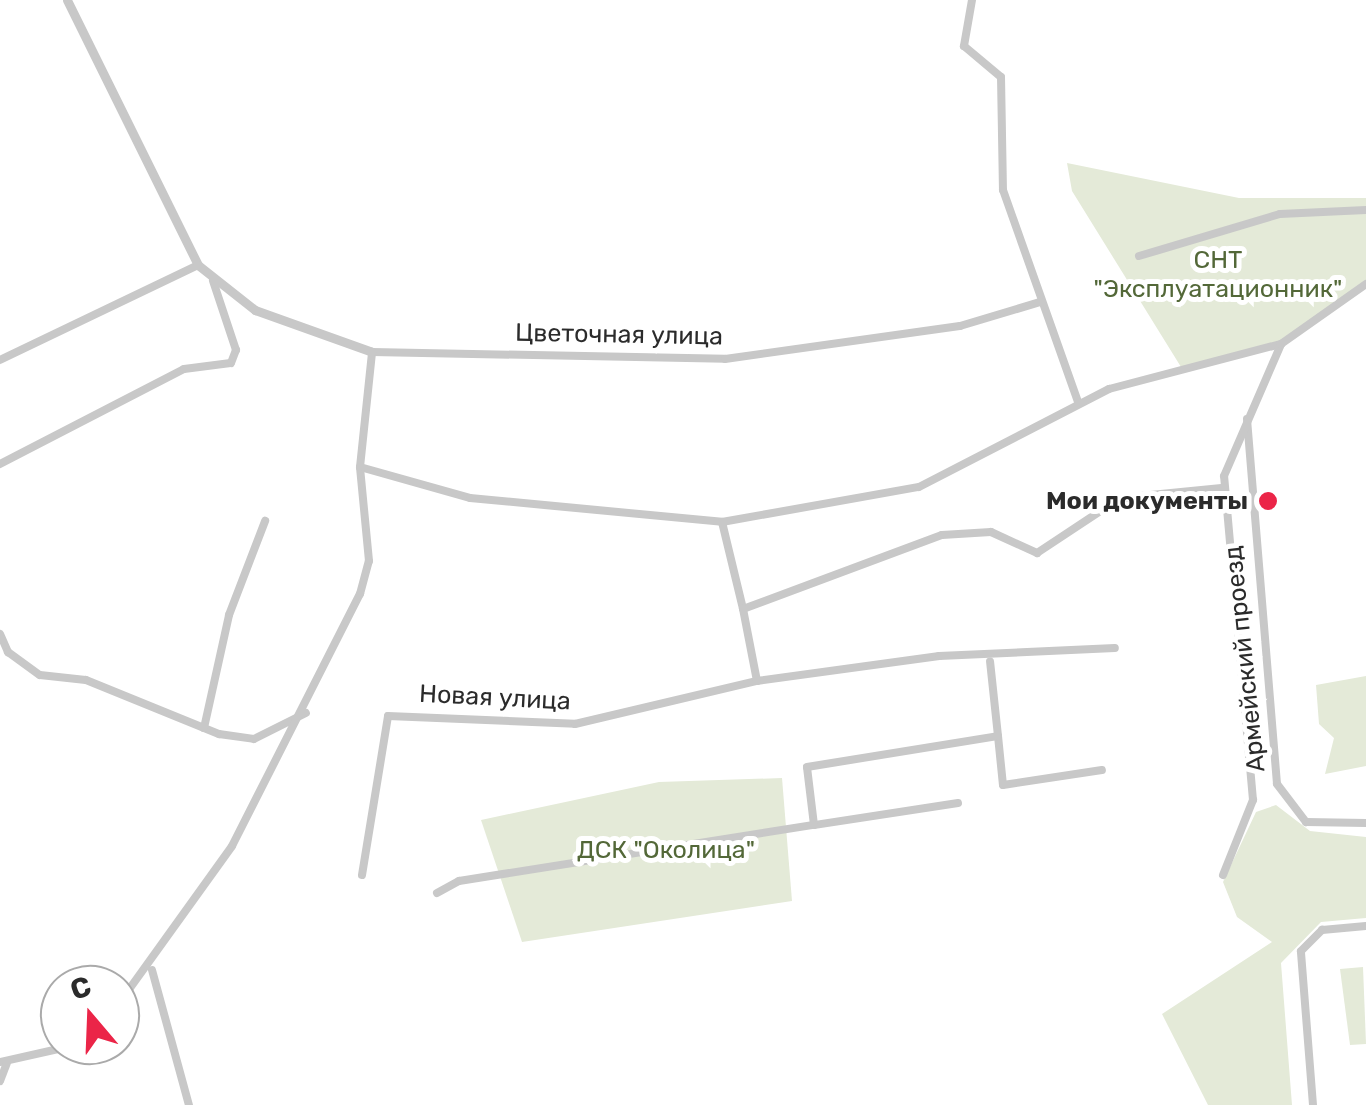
<!DOCTYPE html>
<meta charset="utf-8">
<style>
body{margin:0}
#map{position:relative;width:1366px;height:1105px;overflow:hidden;background:#fff;font-family:Rubik,sans-serif}
div>[style]{position:absolute}
.green>*{inset:0;background:#e4ead8}
.minor>*{height:8px;margin:-4px;padding:0 4px;transform-origin:4px;border-radius:4px;background:#c8c8c8}
.tertiary>*{height:9px;margin:-4.5px;padding:0 4.5px;transform-origin:4.5px;border-radius:4.5px;background:#c8c8c8}
.dots>*{width:28px;height:28px;translate:-50% -50%;box-sizing:border-box;border:5px solid #fff;border-radius:50%}
span{translate:-50% -50%;white-space:nowrap;text-align:center;line-height:1.15;-webkit-text-stroke:10px #fff;paint-order:stroke}
.park-label{font-size:25px;color:#536838}
.street-label{font-size:25px;color:#2b2b2b}
.poi-label{font-size:25px;color:#2b2b2b;font-weight:700}
.right{translate:-100% -50%;text-align:right}
.north{position:absolute;left:40px;top:965px;width:100px;height:100px;box-sizing:border-box;background:#fff;border:2px solid #aaa;border-radius:50%;rotate:341deg;font-size:28px;font-weight:700;line-height:40px;text-align:center;color:#2b2b2b}
.north::after{content:'';display:block;margin:auto;width:35px;height:45px;background:#eb2548;clip-path:polygon(50% 0,100% 100%,50% 72%,0 100%)}
</style>
<div id="map">
<div class="green">
<div style="clip-path:polygon(1067px 163px,1239px 198px,1366px 198px,1366px 280px,1280px 342px,1181px 367px,1072px 191px)"></div>
<div style="clip-path:polygon(1366px 676px,1366px 766px,1325px 774px,1334px 738px,1319px 724px,1316px 685px)"></div>
<div style="clip-path:polygon(782px 778px,792px 901px,522px 942px,481px 820px,659px 782px)"></div>
<div style="clip-path:polygon(1276px 805px,1310px 831px,1366px 837px,1366px 918px,1321px 922px,1281px 963px,1292px 1105px,1208px 1105px,1162px 1014px,1272px 942px,1237px 917px,1223px 882px,1256px 812px)"></div>
<div style="clip-path:polygon(1363px 967px,1366px 1044px,1350px 1045px,1340px 969px)"></div>
</div>
<div class="minor">
<div style="left:972px;top:0;width:47px;rotate:99.9deg"></div>
<div style="left:964px;top:46px;width:48px;rotate:40deg"></div>
<div style="left:1001px;top:77px;width:113px;rotate:89deg"></div>
<div style="left:1003px;top:190px;width:225px;rotate:70.5deg"></div>
<div style="left:1139px;top:256px;width:147px;rotate:-16.6deg"></div>
<div style="left:1280px;top:214px;width:86px;rotate:-2.7deg"></div>
<div style="left:0;top:360px;width:220px;rotate:-25.6deg"></div>
<div style="left:1247px;top:419px;width:366px;rotate:85.3deg"></div>
<div style="left:1277px;top:784px;width:48px;rotate:52.7deg"></div>
<div style="left:1306px;top:822px;width:60px;rotate:1deg"></div>
<div style="left:0;top:464px;width:207px;rotate:-27.3deg"></div>
<div style="left:184px;top:369px;width:47px;rotate:-7.3deg"></div>
<div style="left:231px;top:363px;width:14px;rotate:-69deg"></div>
<div style="left:236px;top:350px;width:73px;rotate:-108.4deg"></div>
<div style="left:360px;top:467px;width:114px;rotate:15.7deg"></div>
<div style="left:470px;top:498px;width:253px;rotate:5.4deg"></div>
<div style="left:722px;top:522px;width:200px;rotate:-10.1deg"></div>
<div style="left:919px;top:487px;width:214px;rotate:-27.3deg"></div>
<div style="left:1109px;top:389px;width:178px;rotate:-14.7deg"></div>
<div style="left:722px;top:522px;width:89px;rotate:76.4deg"></div>
<div style="left:743px;top:609px;width:212px;rotate:-20.4deg"></div>
<div style="left:942px;top:535px;width:49px;rotate:-3.5deg"></div>
<div style="left:991px;top:532px;width:51px;rotate:24.5deg"></div>
<div style="left:1037px;top:553px;width:100px;rotate:-33.5deg"></div>
<div style="left:1120px;top:498px;width:102px;rotate:-5.6deg"></div>
<div style="left:0;top:634px;width:20px;rotate:66deg"></div>
<div style="left:8px;top:652px;width:39px;rotate:36deg"></div>
<div style="left:40px;top:675px;width:46px;rotate:6.2deg"></div>
<div style="left:86px;top:680px;width:144px;rotate:22.1deg"></div>
<div style="left:219px;top:734px;width:35px;rotate:8deg"></div>
<div style="left:254px;top:739px;width:58px;rotate:-26.6deg"></div>
<div style="left:757px;top:681px;width:184px;rotate:-7.8deg"></div>
<div style="left:939px;top:656px;width:176px;rotate:-2.6deg"></div>
<div style="left:204px;top:728px;width:116px;rotate:-77.5deg"></div>
<div style="left:229px;top:615px;width:101px;rotate:-69deg"></div>
<div style="left:998px;top:736px;width:49px;rotate:84.2deg"></div>
<div style="left:1003px;top:785px;width:100px;rotate:-8.6deg"></div>
<div style="left:958px;top:803px;width:146px;rotate:171.3deg"></div>
<div style="left:814px;top:825px;width:58px;rotate:-96.9deg"></div>
<div style="left:807px;top:767px;width:193px;rotate:-9.2deg"></div>
<div style="left:998px;top:736px;width:75px;rotate:-96.1deg"></div>
<div style="left:362px;top:875px;width:161px;rotate:-80.7deg"></div>
<div style="left:388px;top:716px;width:187px;rotate:2.4deg"></div>
<div style="left:575px;top:724px;width:187px;rotate:-13.3deg"></div>
<div style="left:757px;top:681px;width:73px;rotate:-101deg"></div>
<div style="left:1223px;top:875px;width:81px;rotate:-68.2deg"></div>
<div style="left:1253px;top:800px;width:325px;rotate:-95.1deg"></div>
<div style="left:1224px;top:476px;width:144px;rotate:-66.6deg"></div>
<div style="left:1281px;top:344px;width:104px;rotate:-35.2deg"></div>
<div style="left:437px;top:893px;width:25px;rotate:-29deg"></div>
<div style="left:459px;top:881px;width:359px;rotate:-9deg"></div>
<div style="left:152px;top:970px;width:140px;rotate:74.7deg"></div>
<div style="left:120px;top:1002px;width:192px;rotate:-54.3deg"></div>
<div style="left:232px;top:846px;width:283px;rotate:-63.1deg"></div>
<div style="left:360px;top:594px;width:34px;rotate:-75deg"></div>
<div style="left:369px;top:561px;width:94px;rotate:-95.5deg"></div>
<div style="left:360px;top:467px;width:116px;rotate:-84deg"></div>
<div style="left:372px;top:352px;width:353px;rotate:1.1deg"></div>
<div style="left:725px;top:359px;width:237px;rotate:-8deg"></div>
<div style="left:960px;top:326px;width:84px;rotate:-16.7deg"></div>
<div style="left:0;top:1062px;width:78px;rotate:-12.6deg"></div>
<div style="left:0;top:1081px;width:19px;rotate:-69deg"></div>
<div style="left:1313px;top:1105px;width:154px;rotate:-94.5deg"></div>
<div style="left:1301px;top:951px;width:30px;rotate:-45deg"></div>
<div style="left:1322px;top:930px;width:44px;rotate:-5.2deg"></div>
</div>
<div class="tertiary">
<div style="left:67px;top:0;width:296px;rotate:63.7deg"></div>
<div style="left:198px;top:265px;width:73px;rotate:38.3deg"></div>
<div style="left:255px;top:310px;width:124px;rotate:19.7deg"></div>
</div>
<div class="dots">
<div style="left:1268px;top:501px;background:#eb2548"></div>
</div>
<div class="park-label">
<span style="left:1218px;top:275px">СНТ<br>"Эксплуатационник"</span>
<span style="left:666px;top:850px">ДСК "Околица"</span>
</div>
<div class="street-label">
<span style="left:619px;top:335px;rotate:1deg">Цветочная улица</span>
<span style="left:1245px;top:659px;rotate:-96deg">Армейский проезд</span>
<span style="left:495px;top:698px;rotate:3deg">Новая улица</span>
</div>
<div class="poi-label">
<span class="right" style="left:1248px;top:501px">Мои документы</span>
</div>
<div class="north">С</div>
</div>
